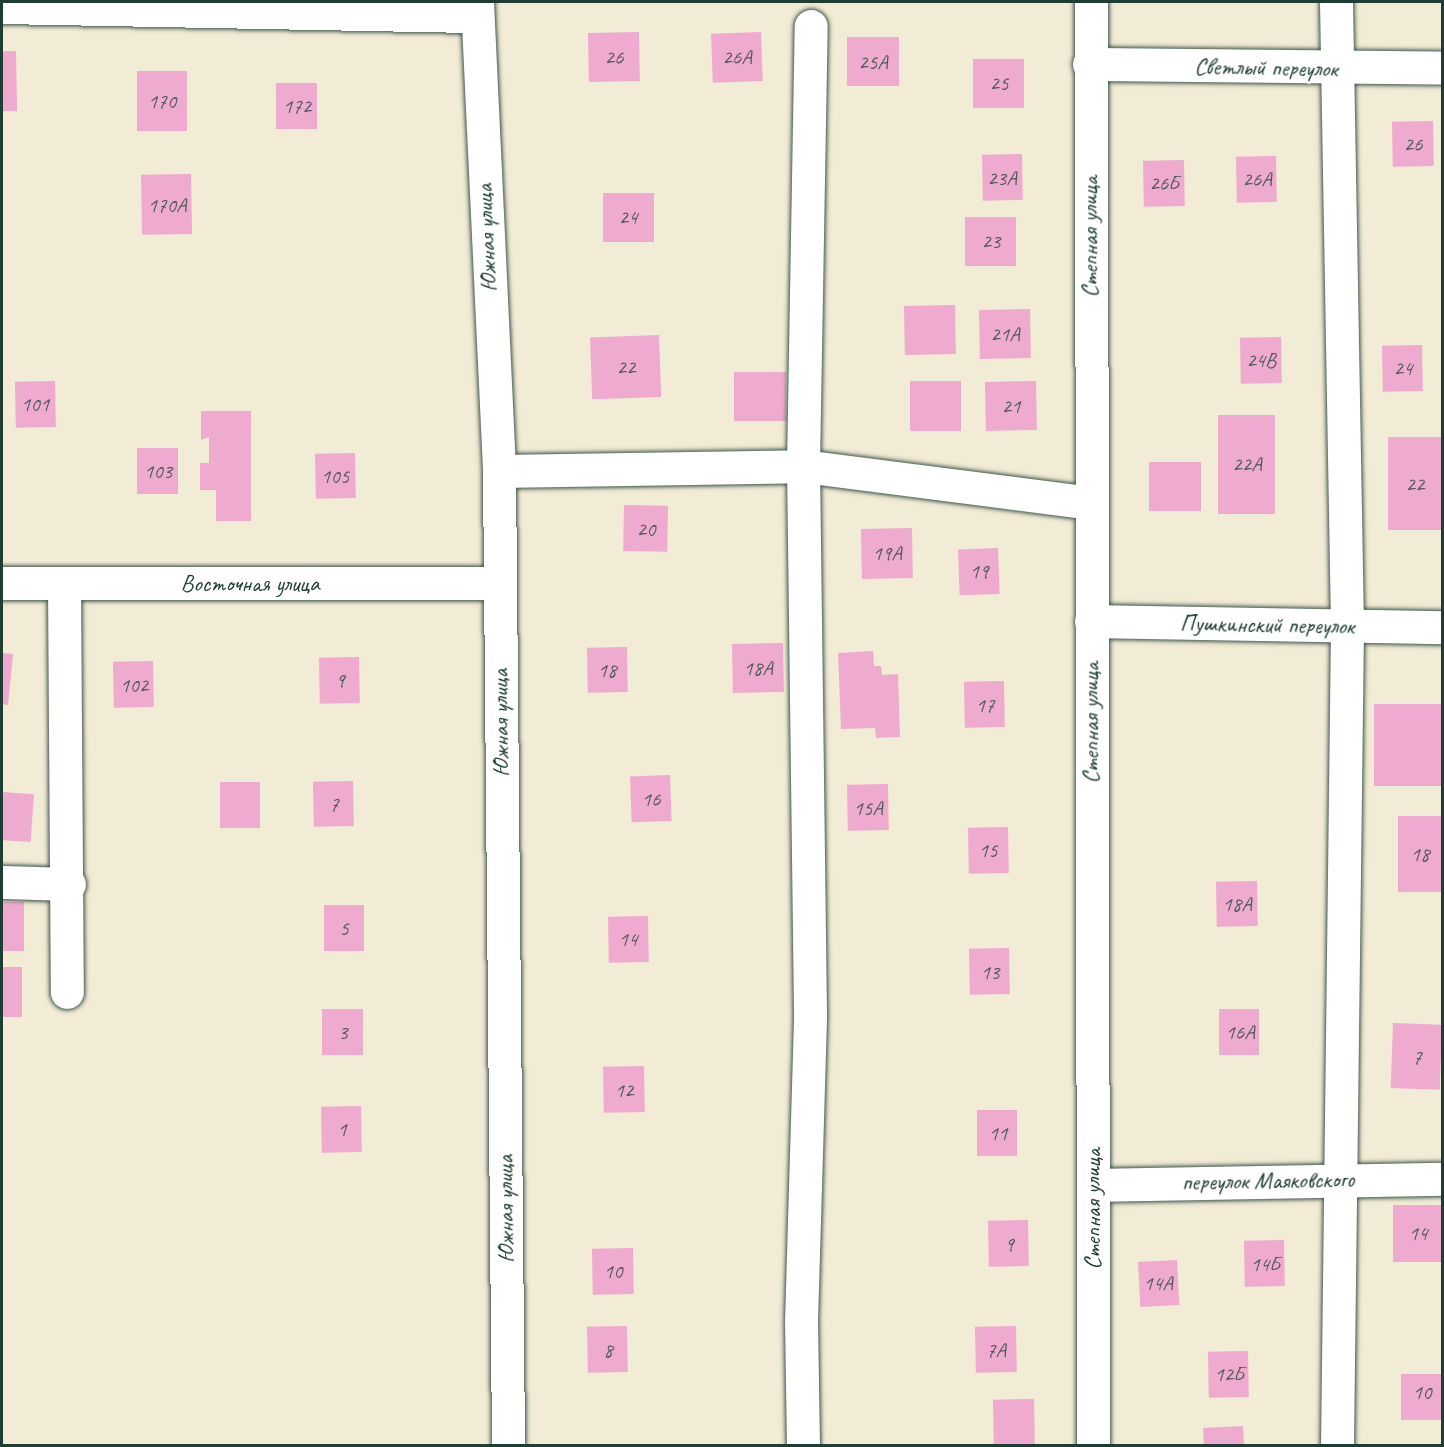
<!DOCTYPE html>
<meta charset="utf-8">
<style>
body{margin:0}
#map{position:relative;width:1444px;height:1447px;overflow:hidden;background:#f2ebd5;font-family:Caveat,sans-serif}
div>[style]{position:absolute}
.building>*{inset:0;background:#eeabcf;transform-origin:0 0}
.roads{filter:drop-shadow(0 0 2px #3f574c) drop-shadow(0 0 2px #3f574c)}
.minor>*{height:33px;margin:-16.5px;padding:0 16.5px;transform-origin:16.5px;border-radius:16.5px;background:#fff}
span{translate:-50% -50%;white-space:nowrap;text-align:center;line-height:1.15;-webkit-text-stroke:4.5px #fff;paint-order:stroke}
.number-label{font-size:21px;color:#53585b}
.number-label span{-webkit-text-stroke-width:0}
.street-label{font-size:24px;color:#1f3d34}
.frame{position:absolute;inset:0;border:3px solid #1f3d34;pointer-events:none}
</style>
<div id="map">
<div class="building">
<div style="left:639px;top:32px;width:49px;height:51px;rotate:89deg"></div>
<div style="left:761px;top:32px;width:49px;height:50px;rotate:88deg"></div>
<div style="left:899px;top:37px;width:49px;height:52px;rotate:90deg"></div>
<div style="left:16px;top:51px;width:60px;height:14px;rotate:89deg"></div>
<div style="left:973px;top:59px;width:51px;height:49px"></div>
<div style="left:137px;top:71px;width:50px;height:60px"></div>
<div style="left:276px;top:83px;width:41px;height:46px"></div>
<div style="left:1433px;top:121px;width:45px;height:41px;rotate:89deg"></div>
<div style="left:1022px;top:154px;width:46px;height:40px;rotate:89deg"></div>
<div style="left:1276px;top:156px;width:46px;height:40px;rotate:89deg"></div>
<div style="left:1184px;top:160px;width:46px;height:41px;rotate:89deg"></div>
<div style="left:191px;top:174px;width:60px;height:50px;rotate:89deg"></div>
<div style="left:603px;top:193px;width:51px;height:49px"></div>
<div style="left:965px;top:217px;width:51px;height:49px"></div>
<div style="left:955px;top:305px;width:49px;height:51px;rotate:89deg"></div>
<div style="left:1030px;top:309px;width:49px;height:51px;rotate:89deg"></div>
<div style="left:659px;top:335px;width:62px;height:69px;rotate:88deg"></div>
<div style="left:1281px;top:337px;width:46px;height:41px;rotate:89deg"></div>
<div style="left:1422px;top:345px;width:46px;height:40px;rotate:89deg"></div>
<div style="left:786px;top:372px;width:49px;height:52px;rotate:90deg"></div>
<div style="left:55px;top:381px;width:46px;height:40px;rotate:89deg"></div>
<div style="left:910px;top:381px;width:51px;height:50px"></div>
<div style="left:1036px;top:381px;width:49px;height:51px;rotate:89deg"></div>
<div style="clip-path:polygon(201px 411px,251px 411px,251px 521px,216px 521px,216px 490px,200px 490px,200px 463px,209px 463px,209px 437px,201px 440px)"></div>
<div style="left:1218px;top:415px;width:57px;height:99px"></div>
<div style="left:1388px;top:437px;width:54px;height:93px"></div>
<div style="left:137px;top:448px;width:41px;height:46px"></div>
<div style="left:355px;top:453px;width:45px;height:40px;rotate:89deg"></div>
<div style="left:1201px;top:462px;width:49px;height:52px;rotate:90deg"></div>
<div style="left:624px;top:505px;width:44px;height:46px;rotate:1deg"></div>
<div style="left:912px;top:528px;width:50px;height:51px;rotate:89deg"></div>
<div style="left:998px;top:548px;width:46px;height:40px;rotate:88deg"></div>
<div style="left:783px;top:643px;width:49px;height:51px;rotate:89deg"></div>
<div style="left:627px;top:647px;width:45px;height:40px;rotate:89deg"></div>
<div style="clip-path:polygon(873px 651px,874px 666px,881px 666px,882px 675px,898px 674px,900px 737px,876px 738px,875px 728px,841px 729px,838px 653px)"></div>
<div style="clip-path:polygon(2px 653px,13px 654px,8px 705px,2px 704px)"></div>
<div style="left:359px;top:657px;width:46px;height:40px;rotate:89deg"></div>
<div style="left:153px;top:661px;width:46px;height:40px;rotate:89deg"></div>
<div style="left:1004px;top:681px;width:46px;height:40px;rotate:89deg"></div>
<div style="left:1442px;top:704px;width:82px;height:68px;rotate:90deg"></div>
<div style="left:670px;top:775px;width:46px;height:40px;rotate:88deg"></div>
<div style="left:353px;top:781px;width:45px;height:40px;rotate:89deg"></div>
<div style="left:220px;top:782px;width:40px;height:46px"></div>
<div style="left:888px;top:784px;width:46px;height:41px;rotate:89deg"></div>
<div style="left:2px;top:792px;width:32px;height:48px;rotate:4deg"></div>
<div style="left:1398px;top:816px;width:44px;height:76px"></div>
<div style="left:1008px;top:827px;width:46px;height:40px;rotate:89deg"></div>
<div style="left:1257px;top:881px;width:45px;height:41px;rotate:89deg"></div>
<div style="left:2px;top:902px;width:22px;height:49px"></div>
<div style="left:324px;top:905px;width:40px;height:46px"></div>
<div style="left:648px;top:916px;width:46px;height:40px;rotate:89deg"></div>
<div style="left:1009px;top:948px;width:46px;height:40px;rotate:89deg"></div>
<div style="left:22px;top:967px;width:50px;height:20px;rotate:90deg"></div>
<div style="left:322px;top:1009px;width:41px;height:46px"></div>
<div style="left:1219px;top:1009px;width:40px;height:46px"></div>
<div style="left:1393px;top:1023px;width:49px;height:65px;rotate:2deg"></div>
<div style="left:644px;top:1066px;width:46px;height:41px;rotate:89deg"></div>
<div style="left:361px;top:1106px;width:46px;height:40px;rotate:89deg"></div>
<div style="left:977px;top:1110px;width:40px;height:46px"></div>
<div style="left:1393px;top:1205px;width:49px;height:57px"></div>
<div style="left:1028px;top:1220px;width:46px;height:40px;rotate:89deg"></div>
<div style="left:1284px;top:1240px;width:46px;height:40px;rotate:89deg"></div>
<div style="left:633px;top:1248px;width:46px;height:41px;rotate:89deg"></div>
<div style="left:1177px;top:1260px;width:45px;height:39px;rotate:87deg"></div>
<div style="left:627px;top:1326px;width:46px;height:40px;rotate:89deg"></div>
<div style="left:1016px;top:1326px;width:46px;height:41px;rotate:89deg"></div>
<div style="left:1248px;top:1351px;width:46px;height:40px;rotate:89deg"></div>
<div style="left:1442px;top:1374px;width:46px;height:41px;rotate:90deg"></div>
<div style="left:1034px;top:1399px;width:46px;height:41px;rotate:89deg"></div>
<div style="left:1243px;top:1426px;width:20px;height:40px;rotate:87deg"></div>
</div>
<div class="roads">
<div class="minor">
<div style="left:477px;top:2px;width:470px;rotate:87.3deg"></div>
<div style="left:499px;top:471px;width:975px;rotate:89.47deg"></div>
<div style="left:1091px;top:2px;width:1444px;rotate:89.92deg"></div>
<div style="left:1336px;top:2px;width:625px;rotate:88.99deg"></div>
<div style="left:1347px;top:627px;width:819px;rotate:90.7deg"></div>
<div style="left:2px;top:7px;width:475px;rotate:1.1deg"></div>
<div style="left:1089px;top:64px;width:353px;rotate:0.6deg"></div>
<div style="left:499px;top:471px;width:304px;rotate:-0.9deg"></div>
<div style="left:803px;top:466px;width:290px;rotate:7.3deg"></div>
<div style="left:2px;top:583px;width:497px"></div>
<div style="left:64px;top:585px;width:407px;rotate:89.6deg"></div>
<div style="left:1091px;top:621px;width:351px;rotate:1deg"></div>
<div style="left:2px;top:882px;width:67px;rotate:1.7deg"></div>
<div style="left:1093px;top:1185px;width:349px;rotate:-1deg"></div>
<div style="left:803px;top:1446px;width:124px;rotate:-90.9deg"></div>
<div style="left:801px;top:1322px;width:309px;rotate:-88.3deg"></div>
<div style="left:810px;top:1013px;width:547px;rotate:-90.73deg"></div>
<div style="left:803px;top:466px;width:440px;rotate:-89deg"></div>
</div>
</div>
<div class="number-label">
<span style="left:614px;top:57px">26</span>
<span style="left:737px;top:57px">26А</span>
<span style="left:873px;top:62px">25А</span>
<span style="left:999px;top:83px">25</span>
<span style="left:162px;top:101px">170</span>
<span style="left:297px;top:106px">172</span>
<span style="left:1413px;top:144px">26</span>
<span style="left:1002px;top:178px">23А</span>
<span style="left:1257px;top:179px">26А</span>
<span style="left:1164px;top:183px">26Б</span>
<span style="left:167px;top:205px">170А</span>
<span style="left:628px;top:217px">24</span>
<span style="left:991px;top:241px">23</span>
<span style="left:1005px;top:334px">21А</span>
<span style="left:1261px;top:360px">24В</span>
<span style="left:626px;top:367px">22</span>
<span style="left:1403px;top:368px">24</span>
<span style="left:35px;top:404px">101</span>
<span style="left:1011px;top:406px">21</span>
<span style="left:1247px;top:464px">22А</span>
<span style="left:158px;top:471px">103</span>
<span style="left:335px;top:476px">105</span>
<span style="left:1415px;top:484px">22</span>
<span style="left:646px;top:529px">20</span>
<span style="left:887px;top:553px">19А</span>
<span style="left:979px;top:571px">19</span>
<span style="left:758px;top:668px">18А</span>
<span style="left:607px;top:670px">18</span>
<span style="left:340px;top:680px">9</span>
<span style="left:134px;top:685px">102</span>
<span style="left:985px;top:705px">17</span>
<span style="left:651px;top:799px">16</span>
<span style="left:334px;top:804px">7</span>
<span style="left:868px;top:808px">15А</span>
<span style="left:988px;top:850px">15</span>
<span style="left:1420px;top:854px">18</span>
<span style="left:1237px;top:904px">18А</span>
<span style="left:344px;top:928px">5</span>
<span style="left:628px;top:939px">14</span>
<span style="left:990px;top:972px">13</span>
<span style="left:343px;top:1032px">3</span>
<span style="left:1240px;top:1032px">16А</span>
<span style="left:1417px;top:1057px">7</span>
<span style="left:624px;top:1090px">12</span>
<span style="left:342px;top:1129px">1</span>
<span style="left:998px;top:1133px">11</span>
<span style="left:1418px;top:1233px">14</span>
<span style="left:1009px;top:1244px">9</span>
<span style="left:1265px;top:1264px">14Б</span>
<span style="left:613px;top:1271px">10</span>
<span style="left:1158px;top:1283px">14А</span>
<span style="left:608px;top:1350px">8</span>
<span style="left:996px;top:1350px">7А</span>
<span style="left:1229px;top:1374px">12Б</span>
<span style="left:1422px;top:1392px">10</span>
</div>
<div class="street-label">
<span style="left:1266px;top:68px;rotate:1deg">Светлый переулок</span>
<span style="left:1090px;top:237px;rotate:-90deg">Степная улица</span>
<span style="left:487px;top:238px;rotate:-93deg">Южная улица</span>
<span style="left:250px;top:584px">Восточная улица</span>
<span style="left:1267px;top:625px;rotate:1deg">Пушкинский переулок</span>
<span style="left:501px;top:723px;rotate:-91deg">Южная улица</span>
<span style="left:1091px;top:723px;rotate:-90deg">Степная улица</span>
<span style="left:1268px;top:1181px;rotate:-1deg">переулок Маяковского</span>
<span style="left:506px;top:1209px;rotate:-91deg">Южная улица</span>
<span style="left:1093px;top:1209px;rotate:-90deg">Степная улица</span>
</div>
<div class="frame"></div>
</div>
